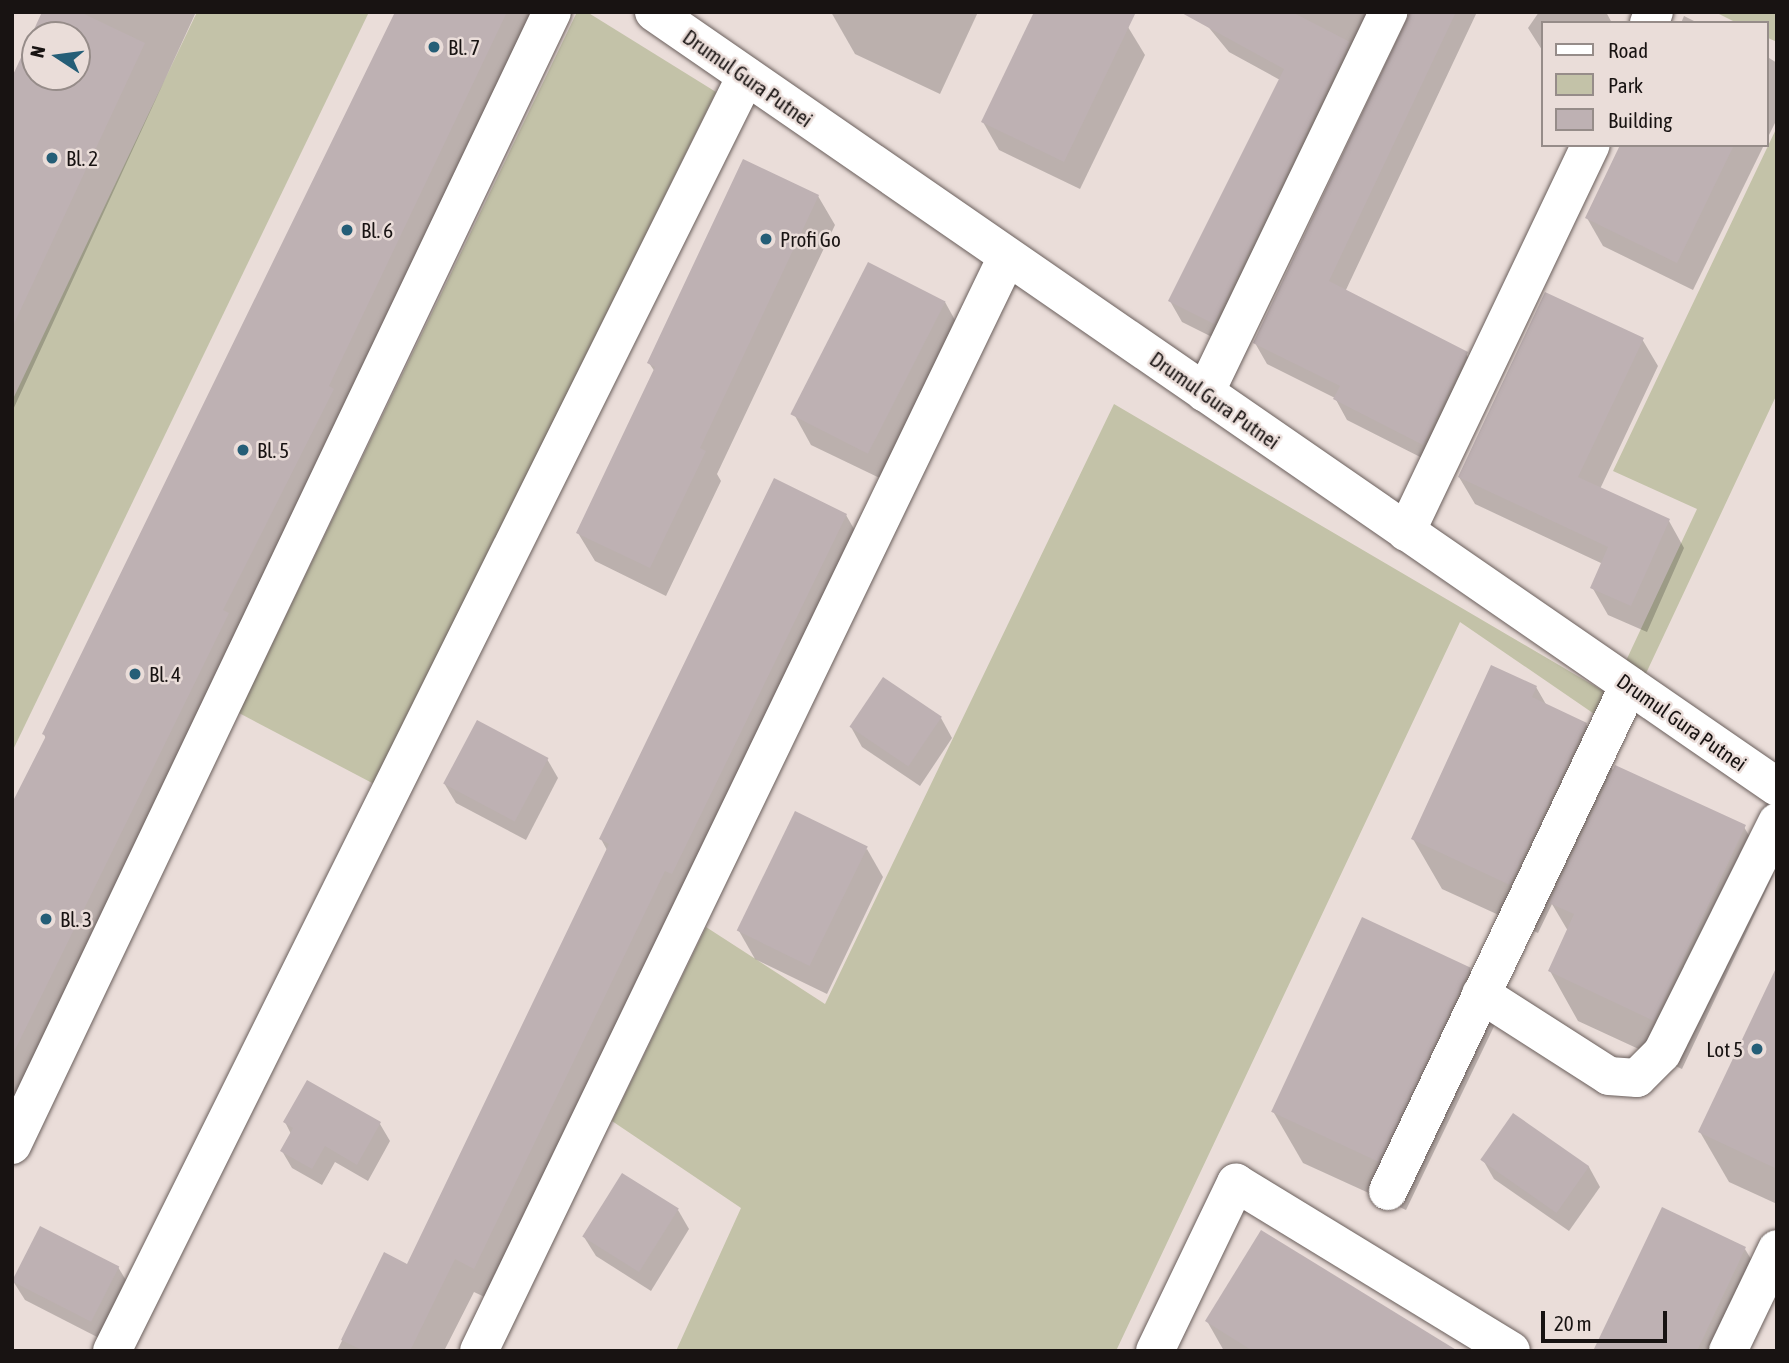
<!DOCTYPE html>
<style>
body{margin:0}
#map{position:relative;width:1789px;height:1363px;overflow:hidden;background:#eaddd9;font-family:"Asap Condensed",sans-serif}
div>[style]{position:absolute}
.green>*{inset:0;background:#c3c2a8}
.shadow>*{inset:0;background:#0003}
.building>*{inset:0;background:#beb1b3;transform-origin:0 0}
.roads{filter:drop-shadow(0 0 2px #6a5f5c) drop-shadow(0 0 2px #6a5f5c)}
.street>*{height:38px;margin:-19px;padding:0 19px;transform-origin:19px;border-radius:19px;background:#fff}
.dots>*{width:19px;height:19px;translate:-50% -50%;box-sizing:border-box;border:4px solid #eaddd9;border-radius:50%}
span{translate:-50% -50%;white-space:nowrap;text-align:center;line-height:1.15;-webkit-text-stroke:5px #eaddd9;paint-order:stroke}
.poi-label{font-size:21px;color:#181312}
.left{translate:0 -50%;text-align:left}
.right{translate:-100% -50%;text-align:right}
.street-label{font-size:21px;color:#181312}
.frame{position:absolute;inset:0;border:14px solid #181312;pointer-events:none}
.legend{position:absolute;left:1541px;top:21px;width:228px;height:126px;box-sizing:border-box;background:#eaddd9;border:2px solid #968c89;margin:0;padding:9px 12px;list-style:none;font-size:21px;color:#181312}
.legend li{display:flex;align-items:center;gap:14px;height:35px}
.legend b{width:35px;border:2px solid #968c89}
.north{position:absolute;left:21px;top:21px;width:70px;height:70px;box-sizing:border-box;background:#eaddd9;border:2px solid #968c89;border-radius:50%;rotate:283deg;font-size:19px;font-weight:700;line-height:28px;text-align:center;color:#181312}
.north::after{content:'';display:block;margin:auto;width:24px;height:32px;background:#255e77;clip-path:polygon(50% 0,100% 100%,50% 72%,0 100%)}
.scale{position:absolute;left:1541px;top:1311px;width:126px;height:32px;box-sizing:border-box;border:4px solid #181312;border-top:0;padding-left:9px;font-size:21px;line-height:24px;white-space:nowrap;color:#181312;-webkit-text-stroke:5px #eaddd9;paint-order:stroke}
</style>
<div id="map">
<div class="green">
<div style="clip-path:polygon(197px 12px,369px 12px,12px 752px,12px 401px)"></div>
<div style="clip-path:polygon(577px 12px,587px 12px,716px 92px,374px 784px,239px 713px)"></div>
<div style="clip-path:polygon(1715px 12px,1777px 12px,1777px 42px,1766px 37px,1766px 23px,1737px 23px)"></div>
<div style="clip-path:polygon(1777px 127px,1777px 394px,1619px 731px,1460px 622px,1116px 1351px,676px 1351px,741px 1208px,612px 1121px,706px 927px,825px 1004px,1114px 404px,1610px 695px,1697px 509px,1613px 471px)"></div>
</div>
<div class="shadow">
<div style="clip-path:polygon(47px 12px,196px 12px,12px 412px,12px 88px,35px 39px,35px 77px,77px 77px,77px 35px,37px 35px)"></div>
<div style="clip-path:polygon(397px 12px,559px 12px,256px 664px,12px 1167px,12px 808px,46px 739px,44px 734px)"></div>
<div style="clip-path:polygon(831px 12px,978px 12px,940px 94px,855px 54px)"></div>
<div style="clip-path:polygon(1196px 12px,1396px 12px,1226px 344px,1182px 322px,1170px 301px,1280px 80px,1229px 52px)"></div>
<div style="clip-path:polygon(1406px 12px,1477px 12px,1345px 292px,1466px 354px,1479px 375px,1436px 465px,1347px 420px,1335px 398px,1267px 364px,1255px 343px,1411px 13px)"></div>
<div style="clip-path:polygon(1539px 12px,1606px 12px,1612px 23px,1542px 23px,1542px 50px,1528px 28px)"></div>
<div style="clip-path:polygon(1684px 16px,1698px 23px,1681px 23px)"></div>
<div style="clip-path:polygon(1128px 27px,1145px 55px,1080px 189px,999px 150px,983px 122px)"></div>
<div style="clip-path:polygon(1766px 56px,1777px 63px,1777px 119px,1766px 141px)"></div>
<div style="clip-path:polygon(1622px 145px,1764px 145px,1693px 290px,1603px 246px,1587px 218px)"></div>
<div style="clip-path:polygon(818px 196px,835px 225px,717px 474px,721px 481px,666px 596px,595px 561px,578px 533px,655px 372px,649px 363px)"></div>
<div style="clip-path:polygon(945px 302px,961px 331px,888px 482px,811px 445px,795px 416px)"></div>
<div style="clip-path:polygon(1642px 339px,1658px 366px,1600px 489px,1669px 521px,1684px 548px,1647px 632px,1608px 615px,1592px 587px,1603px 564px,1475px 504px,1459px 477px)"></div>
<div style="clip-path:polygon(846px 515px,865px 548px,493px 1301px,474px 1292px,444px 1351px,337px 1351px,384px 1255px,408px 1266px,607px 850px,601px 839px)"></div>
<div style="clip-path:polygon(1536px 687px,1547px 706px,1586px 724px,1614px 772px,1744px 827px,1773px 876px,1682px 1069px,1578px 1021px,1550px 971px,1568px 931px,1552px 904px,1538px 933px,1442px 889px,1413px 839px)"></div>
<div style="clip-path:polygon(941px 718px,952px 738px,920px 786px,862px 747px,851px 727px)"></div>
<div style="clip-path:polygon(547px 759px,558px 778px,526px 840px,456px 803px,444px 783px)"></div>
<div style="clip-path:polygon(867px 849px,883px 877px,827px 994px,755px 959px,739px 931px)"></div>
<div style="clip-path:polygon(1469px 968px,1498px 1018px,1406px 1210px,1303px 1163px,1274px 1113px)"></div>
<div style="clip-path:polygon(1777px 970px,1777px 1204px,1729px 1182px,1700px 1132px)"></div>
<div style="clip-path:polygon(307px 1082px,380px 1124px,390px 1141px,368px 1181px,335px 1162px,322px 1185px,292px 1168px,282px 1151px,291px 1134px,285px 1122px)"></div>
<div style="clip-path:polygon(1483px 1160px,1589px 1167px,1600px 1187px,1569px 1231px,1494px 1179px)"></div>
<div style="clip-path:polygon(678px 1210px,689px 1229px,651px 1291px,596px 1256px,584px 1237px)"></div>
<div style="clip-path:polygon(1745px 1249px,1774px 1298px,1749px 1351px,1595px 1351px)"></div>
<div style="clip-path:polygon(118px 1267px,130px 1287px,103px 1340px,25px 1300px,13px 1281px)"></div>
<div style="clip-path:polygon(1207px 1321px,1455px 1351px,1224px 1351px)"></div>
</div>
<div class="building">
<div style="clip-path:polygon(evenodd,42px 12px,80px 12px,145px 43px,12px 328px,12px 77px,42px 12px,35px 35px,77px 35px,77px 77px,35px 77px,35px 35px)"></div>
<div style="clip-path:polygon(395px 12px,507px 12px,329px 386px,334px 389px,223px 610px,229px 613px,12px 1056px,12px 803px,46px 736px,42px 734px)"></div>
<div style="clip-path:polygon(1034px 12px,1136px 12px,1064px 162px,981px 122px)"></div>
<div style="clip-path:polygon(1180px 12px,1292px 12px,1350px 42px,1214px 324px,1168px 301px,1284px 69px)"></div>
<div style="clip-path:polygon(1410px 12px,1456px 12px,1329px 281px,1468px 352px,1423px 445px,1333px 399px,1340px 386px,1253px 343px)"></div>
<div style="clip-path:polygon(1620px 145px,1734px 145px,1677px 263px,1585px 218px)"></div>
<div style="clip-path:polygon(743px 159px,819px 195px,700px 448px,706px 451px,650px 568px,576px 533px,655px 367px,647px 363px)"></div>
<div style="left:868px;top:262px;width:87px;height:171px;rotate:27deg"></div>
<div style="clip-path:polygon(1545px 292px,1644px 338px,1578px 477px,1670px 519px,1631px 606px,1590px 588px,1608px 547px,1458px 477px)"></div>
<div style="clip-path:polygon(774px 478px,847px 514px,672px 874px,665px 871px,474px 1269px,455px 1259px,410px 1351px,364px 1351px,341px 1340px,384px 1252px,407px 1264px,609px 844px,599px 839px)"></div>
<div style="clip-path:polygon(1491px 665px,1537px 686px,1532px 697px,1587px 723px,1510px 885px,1411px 839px)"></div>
<div style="left:883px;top:677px;width:71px;height:60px;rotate:34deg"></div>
<div style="left:477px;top:720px;width:81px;height:72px;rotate:28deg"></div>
<div style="clip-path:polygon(1615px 765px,1746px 825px,1654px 1021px,1548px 971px,1574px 914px,1549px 903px)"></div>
<div style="left:795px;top:811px;width:81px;height:133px;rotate:26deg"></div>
<div style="left:1362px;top:917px;width:120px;height:215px;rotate:25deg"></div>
<div style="clip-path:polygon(1777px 966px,1777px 1169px,1698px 1132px)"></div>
<div style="clip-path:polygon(307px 1080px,381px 1122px,357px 1165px,325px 1146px,312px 1169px,280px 1151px,293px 1128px,283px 1122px)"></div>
<div style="left:1513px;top:1113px;width:93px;height:57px;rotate:35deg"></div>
<div style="left:622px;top:1173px;width:67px;height:75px;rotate:32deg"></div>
<div style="clip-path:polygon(1662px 1207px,1746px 1247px,1697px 1351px,1593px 1351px)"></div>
<div style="left:40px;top:1226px;width:89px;height:62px;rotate:27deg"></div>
<div style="clip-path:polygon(1261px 1230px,1458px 1351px,1253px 1351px,1205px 1321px)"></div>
</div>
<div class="roads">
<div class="street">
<div style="left:654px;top:12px;width:1364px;rotate:34.61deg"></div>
<div style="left:1649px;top:23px;width:12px;rotate:-66deg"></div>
<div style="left:1205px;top:393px;width:423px;rotate:-64.3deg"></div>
<div style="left:1406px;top:532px;width:429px;rotate:-64.5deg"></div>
<div style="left:1481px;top:994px;width:152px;rotate:32.6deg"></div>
<div style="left:1609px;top:1076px;width:28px;rotate:4deg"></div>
<div style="left:1637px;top:1078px;width:35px;rotate:-45deg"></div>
<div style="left:1662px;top:1053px;width:258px;rotate:-63.5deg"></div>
<div style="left:12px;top:1145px;width:1255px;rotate:-64.52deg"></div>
<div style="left:1388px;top:1191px;width:560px;rotate:-64.53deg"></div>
<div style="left:112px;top:1351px;width:1424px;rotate:-63.56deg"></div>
<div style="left:479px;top:1351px;width:1215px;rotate:-64.24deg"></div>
<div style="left:1155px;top:1351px;width:187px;rotate:-64.3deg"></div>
<div style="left:1236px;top:1183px;width:322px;rotate:31.4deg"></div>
<div style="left:1728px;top:1351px;width:113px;rotate:-64.3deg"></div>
</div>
</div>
<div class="dots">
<div style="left:434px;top:47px;background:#255e77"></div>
<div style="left:52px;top:158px;background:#255e77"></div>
<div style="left:347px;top:230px;background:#255e77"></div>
<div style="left:766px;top:239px;background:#255e77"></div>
<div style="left:243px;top:450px;background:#255e77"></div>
<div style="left:135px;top:674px;background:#255e77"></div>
<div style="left:46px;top:919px;background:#255e77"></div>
<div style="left:1757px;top:1049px;background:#255e77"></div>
</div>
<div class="poi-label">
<span class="left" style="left:448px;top:47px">Bl. 7</span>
<span class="left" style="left:66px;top:158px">Bl. 2</span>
<span class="left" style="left:361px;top:230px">Bl. 6</span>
<span class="left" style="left:780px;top:239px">Profi Go</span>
<span class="left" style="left:257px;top:450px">Bl. 5</span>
<span class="left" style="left:149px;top:674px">Bl. 4</span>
<span class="left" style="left:60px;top:919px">Bl. 3</span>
<span class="right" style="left:1743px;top:1049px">Lot 5</span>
</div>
<div class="street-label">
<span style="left:748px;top:78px;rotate:35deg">Drumul Gura Putnei</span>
<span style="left:1215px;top:400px;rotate:35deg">Drumul Gura Putnei</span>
<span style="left:1682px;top:722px;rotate:35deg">Drumul Gura Putnei</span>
</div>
<div class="frame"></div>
<ul class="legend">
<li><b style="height:9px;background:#fff"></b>Road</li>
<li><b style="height:19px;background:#c3c2a8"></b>Park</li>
<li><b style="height:19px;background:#beb1b3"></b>Building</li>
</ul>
<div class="north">N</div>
<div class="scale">20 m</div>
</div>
